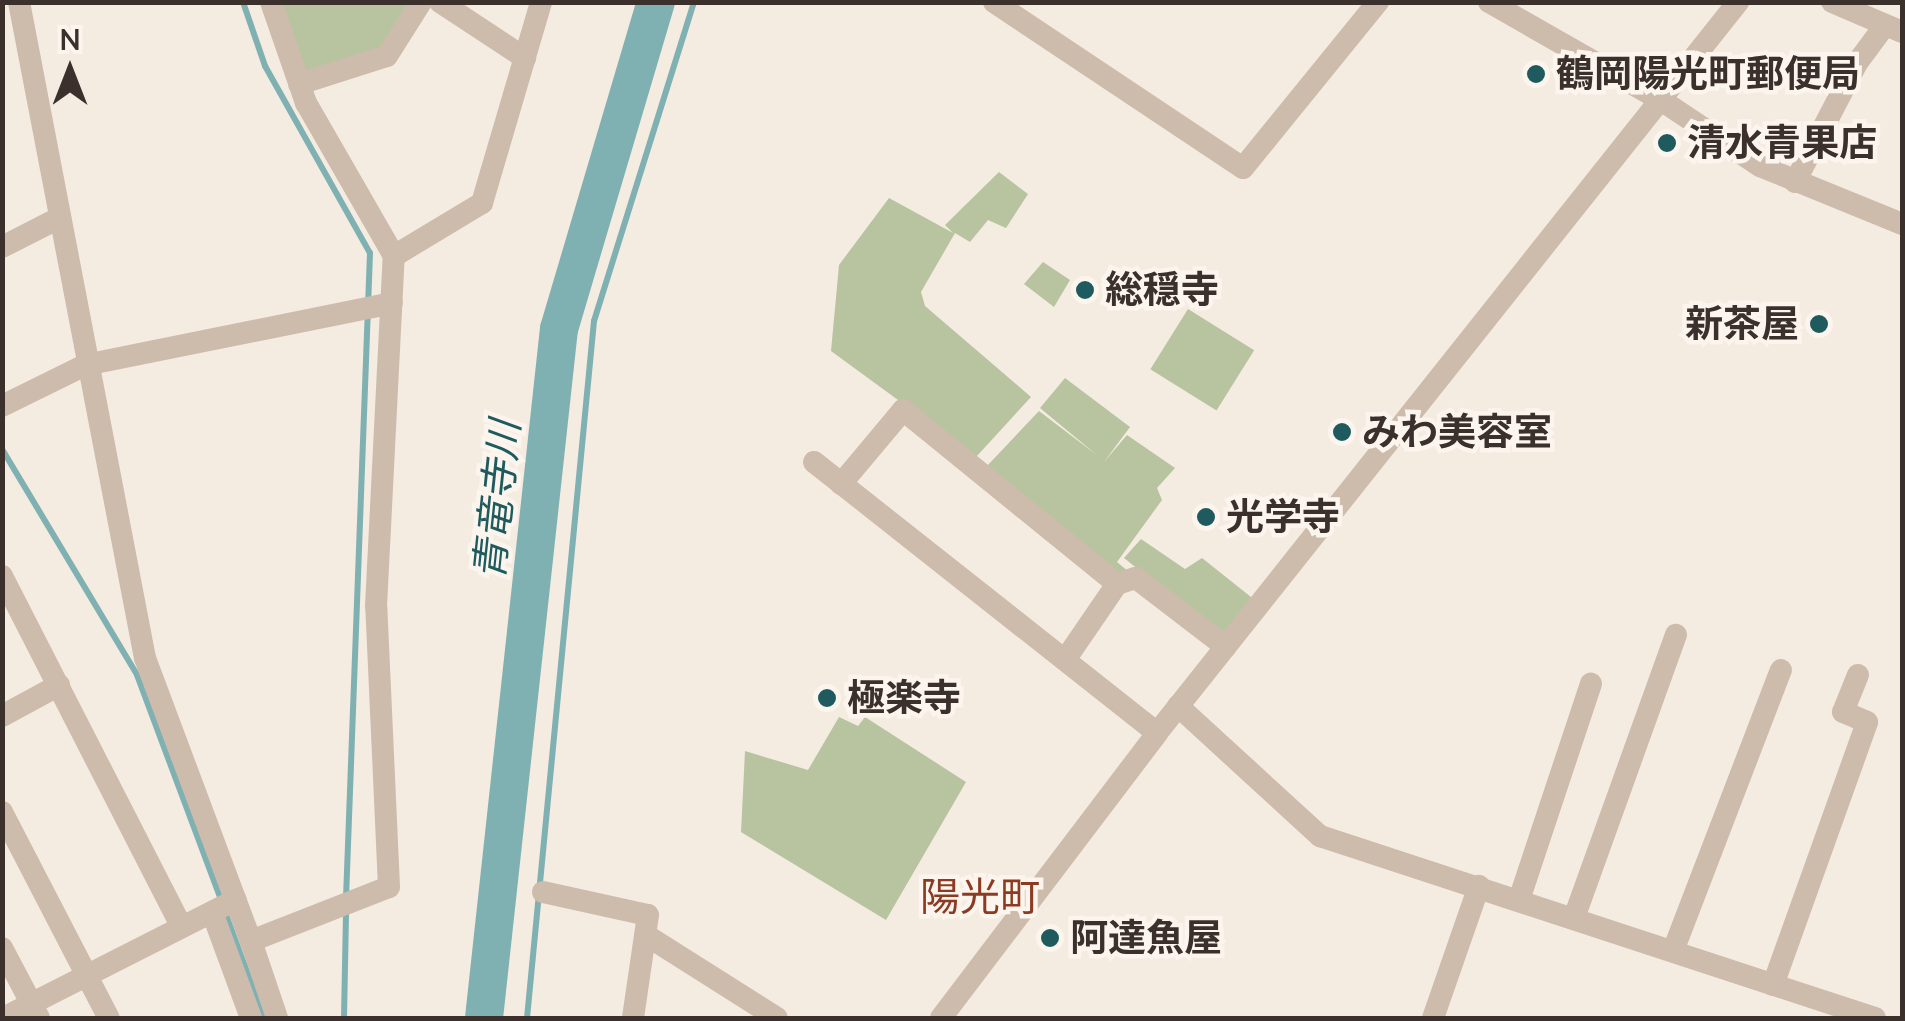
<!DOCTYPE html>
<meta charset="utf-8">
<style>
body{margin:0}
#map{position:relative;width:1905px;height:1021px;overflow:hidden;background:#f4ebe1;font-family:Mulish,"Noto Sans JP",sans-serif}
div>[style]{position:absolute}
.green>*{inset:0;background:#b8c4a0;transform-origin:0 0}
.stream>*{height:6px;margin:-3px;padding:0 3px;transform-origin:3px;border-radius:3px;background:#7fb0b2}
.river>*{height:38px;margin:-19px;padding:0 19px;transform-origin:19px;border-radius:19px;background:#7fb0b2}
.minor>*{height:22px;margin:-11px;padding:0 11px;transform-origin:11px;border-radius:11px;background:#cdbbac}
.dots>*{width:28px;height:28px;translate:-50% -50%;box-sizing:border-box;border:5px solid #fbf5ee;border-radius:50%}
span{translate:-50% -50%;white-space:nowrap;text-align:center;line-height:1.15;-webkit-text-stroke:9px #fbf5ee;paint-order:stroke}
.poi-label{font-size:38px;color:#3b302b;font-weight:700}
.left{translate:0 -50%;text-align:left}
.right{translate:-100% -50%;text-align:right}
.water-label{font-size:40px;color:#1f5a5e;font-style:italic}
.neighbourhood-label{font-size:40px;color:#8c3b22}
.frame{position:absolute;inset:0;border:5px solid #3b302b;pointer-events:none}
.north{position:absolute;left:20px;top:20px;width:100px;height:100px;-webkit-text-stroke:8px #fbf5ee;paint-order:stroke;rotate:0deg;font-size:28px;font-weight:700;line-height:40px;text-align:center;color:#3b302b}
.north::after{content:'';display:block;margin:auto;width:35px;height:45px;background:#3b302b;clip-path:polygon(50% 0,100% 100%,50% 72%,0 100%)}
</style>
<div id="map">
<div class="green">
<div style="clip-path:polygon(278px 3px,410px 3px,382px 50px,305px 75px)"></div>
<div style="clip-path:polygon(999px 172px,1028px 194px,1006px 228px,988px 220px,970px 242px,955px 233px,921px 292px,925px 306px,1031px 397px,976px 457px,831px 351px,839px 265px,889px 198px,953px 233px,945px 225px)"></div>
<div style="clip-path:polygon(1043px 262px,1070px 280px,1054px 307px,1024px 284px)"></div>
<div style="left:1188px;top:309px;width:78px;height:71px;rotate:32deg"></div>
<div style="clip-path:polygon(1065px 378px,1130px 427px,1104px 462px,1127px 435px,1175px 468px,1157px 488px,1162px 500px,1117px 562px,1129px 572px,1120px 575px,987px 466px,1039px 411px,1098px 456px,1040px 408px)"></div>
<div style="clip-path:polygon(1141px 539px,1185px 569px,1202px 558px,1256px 601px,1224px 638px,1124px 558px)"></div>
<div style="clip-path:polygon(839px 717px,858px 726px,865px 717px,966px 782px,886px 920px,741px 832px,745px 751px,808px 770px)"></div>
</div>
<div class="stream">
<div style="left:243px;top:2px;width:68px;rotate:71deg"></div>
<div style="left:265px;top:66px;width:214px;rotate:60.7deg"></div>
<div style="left:370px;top:253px;width:644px;rotate:92.13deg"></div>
<div style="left:2px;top:449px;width:263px;rotate:59.1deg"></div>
<div style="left:137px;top:675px;width:240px;rotate:69.5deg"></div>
<div style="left:225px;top:912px;width:113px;rotate:69.8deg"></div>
<div style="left:344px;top:1018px;width:108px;rotate:-88.9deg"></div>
<div style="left:527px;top:1018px;width:700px;rotate:-84.51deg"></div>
<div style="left:594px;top:321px;width:334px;rotate:-72.6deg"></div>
</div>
<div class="river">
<div style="left:484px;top:1018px;width:693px;rotate:-83.79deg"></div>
<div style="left:559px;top:329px;width:341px;rotate:-73.5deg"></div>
</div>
<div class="minor">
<div style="left:19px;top:2px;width:668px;rotate:79.13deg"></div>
<div style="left:145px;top:658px;width:302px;rotate:69.5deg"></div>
<div style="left:251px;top:941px;width:148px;rotate:-21.4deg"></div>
<div style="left:389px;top:887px;width:281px;rotate:-92.6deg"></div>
<div style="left:376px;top:606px;width:350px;rotate:-87.1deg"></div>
<div style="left:394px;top:256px;width:177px;rotate:-119.9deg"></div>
<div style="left:306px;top:103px;width:107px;rotate:-109.1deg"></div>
<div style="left:440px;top:2px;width:102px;rotate:33.4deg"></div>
<div style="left:994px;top:2px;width:299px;rotate:33.7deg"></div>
<div style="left:1243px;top:168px;width:214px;rotate:-50.9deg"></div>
<div style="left:1489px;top:2px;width:202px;rotate:29.7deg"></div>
<div style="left:1664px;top:102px;width:115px;rotate:33.7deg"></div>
<div style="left:1760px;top:166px;width:153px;rotate:22.2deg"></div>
<div style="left:1832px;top:2px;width:76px;rotate:23.2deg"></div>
<div style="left:299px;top:84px;width:92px;rotate:-17.7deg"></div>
<div style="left:387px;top:56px;width:64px;rotate:-57.8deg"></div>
<div style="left:1795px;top:182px;width:134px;rotate:-62.5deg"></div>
<div style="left:1857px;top:63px;width:47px;rotate:-53.6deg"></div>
<div style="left:2px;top:247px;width:62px;rotate:-27deg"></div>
<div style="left:394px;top:256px;width:103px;rotate:-31.1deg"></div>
<div style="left:482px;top:203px;width:209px;rotate:-73.6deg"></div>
<div style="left:2px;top:406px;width:93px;rotate:-26.3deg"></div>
<div style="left:85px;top:365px;width:313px;rotate:-11.4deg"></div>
<div style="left:814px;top:462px;width:437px;rotate:38.3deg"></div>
<div style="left:841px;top:484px;width:97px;rotate:-50deg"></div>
<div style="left:903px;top:410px;width:276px;rotate:39.1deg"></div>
<div style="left:1117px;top:584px;width:20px;rotate:-18deg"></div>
<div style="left:1136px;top:578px;width:113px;rotate:37.5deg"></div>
<div style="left:2px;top:576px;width:393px;rotate:62.9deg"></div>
<div style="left:1065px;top:660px;width:92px;rotate:-55.6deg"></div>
<div style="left:1178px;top:706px;width:193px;rotate:42.5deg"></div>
<div style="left:1320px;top:836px;width:584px;rotate:18.16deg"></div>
<div style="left:2px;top:716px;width:65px;rotate:-28.5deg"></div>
<div style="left:2px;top:812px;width:232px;rotate:62.6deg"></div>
<div style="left:543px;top:892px;width:107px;rotate:12.4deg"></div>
<div style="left:648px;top:915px;width:104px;rotate:98.3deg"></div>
<div style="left:1519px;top:900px;width:228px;rotate:-71.6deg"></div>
<div style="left:212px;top:912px;width:113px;rotate:69.8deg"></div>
<div style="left:1574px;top:918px;width:301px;rotate:-70.2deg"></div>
<div style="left:649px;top:937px;width:151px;rotate:32.3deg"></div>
<div style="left:251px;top:941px;width:81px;rotate:71.3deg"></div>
<div style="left:2px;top:948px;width:79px;rotate:62.1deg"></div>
<div style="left:1673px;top:951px;width:301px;rotate:-69deg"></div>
<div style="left:1773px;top:985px;width:279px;rotate:-70.3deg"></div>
<div style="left:1867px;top:722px;width:26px;rotate:-157deg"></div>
<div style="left:1843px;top:712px;width:40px;rotate:-68deg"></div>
<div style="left:3px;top:1018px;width:261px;rotate:-26.9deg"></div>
<div style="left:941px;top:1018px;width:358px;rotate:-52.8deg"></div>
<div style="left:1157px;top:733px;width:934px;rotate:-51.52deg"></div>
<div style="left:1433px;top:1018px;width:140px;rotate:-70.8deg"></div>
</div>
<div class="dots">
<div style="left:1536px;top:74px;background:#1f5a5e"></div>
<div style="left:1667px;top:143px;background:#1f5a5e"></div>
<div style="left:1085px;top:290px;background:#1f5a5e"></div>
<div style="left:1819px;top:324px;background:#1f5a5e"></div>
<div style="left:1342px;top:432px;background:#1f5a5e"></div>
<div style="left:1206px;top:517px;background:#1f5a5e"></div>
<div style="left:827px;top:698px;background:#1f5a5e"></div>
<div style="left:1050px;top:938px;background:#1f5a5e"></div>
</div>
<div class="poi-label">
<span class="left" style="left:1556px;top:74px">鶴岡陽光町郵便局</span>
<span class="left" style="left:1687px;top:143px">清水青果店</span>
<span class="left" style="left:1105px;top:290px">総穏寺</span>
<span class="right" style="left:1799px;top:324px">新茶屋</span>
<span class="left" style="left:1362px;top:432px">みわ美容室</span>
<span class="left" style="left:1226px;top:517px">光学寺</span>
<span class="left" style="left:847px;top:698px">極楽寺</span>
<span class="left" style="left:1070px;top:938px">阿達魚屋</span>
</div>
<div class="water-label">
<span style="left:496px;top:500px;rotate:-84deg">青竜寺川</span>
</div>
<div class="neighbourhood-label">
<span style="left:980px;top:896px">陽光町</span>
</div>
<div class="frame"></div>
<div class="north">N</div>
</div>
